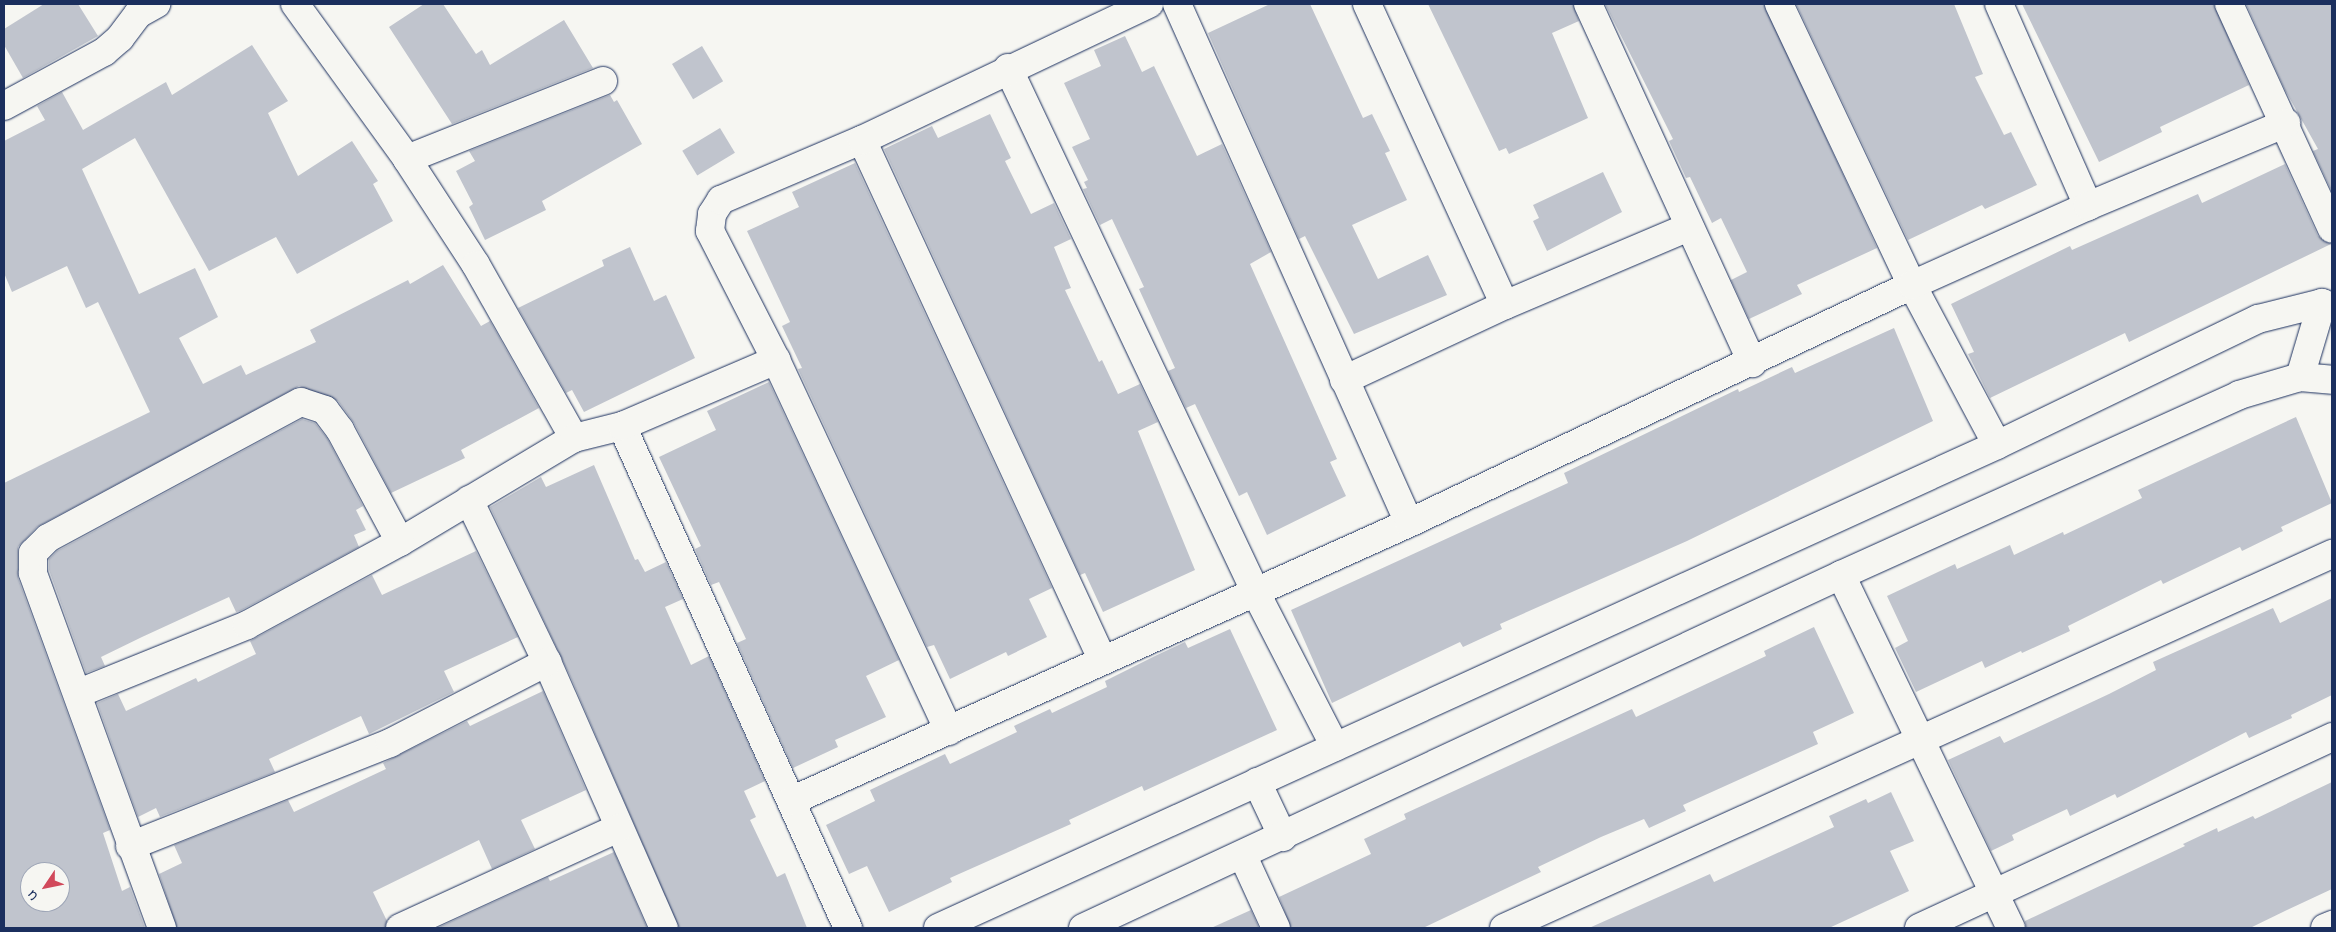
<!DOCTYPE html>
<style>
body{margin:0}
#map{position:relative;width:2336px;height:932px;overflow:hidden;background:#f6f6f2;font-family:"Indie Flower",sans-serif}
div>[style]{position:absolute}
.building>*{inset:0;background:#c0c4cd;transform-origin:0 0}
.roads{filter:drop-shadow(0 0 1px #1b2f5e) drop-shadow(0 0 1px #1b2f5e)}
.minor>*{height:28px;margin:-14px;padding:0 14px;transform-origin:14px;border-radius:14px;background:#f6f6f2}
span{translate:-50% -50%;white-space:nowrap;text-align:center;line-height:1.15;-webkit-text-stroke:4px #f6f6f2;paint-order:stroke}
.frame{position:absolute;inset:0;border:5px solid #1b2f5e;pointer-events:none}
.north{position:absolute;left:20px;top:862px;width:50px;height:50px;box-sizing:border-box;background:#f6f6f2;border:1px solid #9ea6b7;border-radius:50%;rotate:236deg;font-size:14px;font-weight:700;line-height:20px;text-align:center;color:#1b2f5e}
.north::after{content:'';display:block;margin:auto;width:18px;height:22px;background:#d1495b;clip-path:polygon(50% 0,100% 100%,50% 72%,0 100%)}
</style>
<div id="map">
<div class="building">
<div style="clip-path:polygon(44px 4px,78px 4px,98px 36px,23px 78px,4px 45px,4px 29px)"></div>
<div style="clip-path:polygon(424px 4px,443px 4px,476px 54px,482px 50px,490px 65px,564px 20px,593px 68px,452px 124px,389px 27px)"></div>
<div style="clip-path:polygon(1270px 4px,1310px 4px,1363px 118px,1372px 114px,1390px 151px,1385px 153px,1407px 200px,1352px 225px,1378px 279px,1428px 255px,1447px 295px,1354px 334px,1305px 236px,1299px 239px,1208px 33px)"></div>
<div style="clip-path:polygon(1428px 4px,1573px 4px,1579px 21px,1552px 33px,1588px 118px,1509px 154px,1506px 148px,1499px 151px)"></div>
<div style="clip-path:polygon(1605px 4px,1764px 4px,1877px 248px,1797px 285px,1802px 294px,1749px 319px,1731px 280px,1747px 272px,1721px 218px,1712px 223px,1690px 177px,1686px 178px,1669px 141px,1673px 139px)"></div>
<div style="clip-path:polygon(1796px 4px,1954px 4px,1983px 74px,1975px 77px,2004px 135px,2011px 132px,2037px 185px,1985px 209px,1982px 205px,1908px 240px)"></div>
<div style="clip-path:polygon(2022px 4px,2214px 4px,2249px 85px,2160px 127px,2162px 132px,2099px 162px)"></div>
<div style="clip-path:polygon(2246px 4px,2332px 4px,2332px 192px,2313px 151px,2318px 149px,2285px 90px)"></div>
<div style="clip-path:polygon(1125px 36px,1142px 72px,1154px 66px,1197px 156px,1222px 144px,1271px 252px,1250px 264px,1337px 459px,1330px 462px,1346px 496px,1267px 535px,1247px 492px,1239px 496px,1195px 404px,1186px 408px,1168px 371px,1175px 368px,1139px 289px,1144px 287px,1112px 219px,1100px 225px,1083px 189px,1087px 188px,1084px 182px,1088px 180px,1072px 147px,1090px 139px,1064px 83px,1101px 66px,1094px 50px)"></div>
<div style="clip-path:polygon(evenodd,252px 45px,288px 101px,268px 113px,298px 176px,352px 141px,378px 181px,373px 184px,393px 221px,297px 274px,276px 237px,209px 271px,135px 138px,82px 169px,139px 294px,195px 268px,218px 317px,179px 338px,203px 384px,241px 365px,246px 375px,316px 342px,310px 330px,408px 280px,410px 284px,443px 265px,481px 326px,490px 321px,539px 408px,461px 450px,465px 458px,391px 493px,354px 423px,338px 401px,299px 386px,37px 527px,18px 547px,18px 578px,110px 830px,103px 833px,122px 891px,130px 887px,145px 928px,4px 928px,4px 483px,150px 412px,98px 302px,86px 308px,67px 266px,12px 292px,4px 273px,4px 141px,45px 120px,37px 106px,62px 92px,83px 130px,166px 82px,172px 95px,252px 45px,30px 872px,60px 872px,60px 902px,30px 902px,30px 872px)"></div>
<div style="left:702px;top:46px;width:41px;height:35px;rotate:59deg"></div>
<div style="clip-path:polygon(610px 95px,614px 102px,617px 100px,642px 144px,542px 201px,546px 210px,485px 240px,469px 207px,473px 204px,456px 171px,475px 161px,469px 151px)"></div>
<div style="clip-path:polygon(990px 114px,1011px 158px,1005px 161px,1031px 214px,1054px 203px,1071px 239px,1054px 247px,1071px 288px,1065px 290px,1099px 362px,1102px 360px,1118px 394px,1140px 384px,1158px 422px,1138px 431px,1195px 570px,1103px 612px,1085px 573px,1080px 575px,884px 149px,932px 126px,938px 138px)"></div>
<div style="left:720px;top:128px;width:29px;height:44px;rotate:59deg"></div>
<div style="clip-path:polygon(855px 163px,1052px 588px,1029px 599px,1047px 637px,1008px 656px,1006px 652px,950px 679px,934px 645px,927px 647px,798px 369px,802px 368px,782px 326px,790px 322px,747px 231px,799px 207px,792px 192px)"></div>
<div style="clip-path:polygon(2285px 164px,2318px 236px,2331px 244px,2129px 342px,2125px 333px,1990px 398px,1968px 354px,1974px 352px,1951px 304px,2070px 246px,2072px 250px,2198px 194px,2202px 203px)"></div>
<div style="clip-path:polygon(1603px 172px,1622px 212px,1547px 251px,1533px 221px,1539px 218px,1533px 205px)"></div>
<div style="clip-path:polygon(630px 247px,654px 301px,666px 295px,695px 358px,584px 412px,572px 390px,566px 393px,518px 308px,604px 266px,602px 260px)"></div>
<div style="clip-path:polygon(1894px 328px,1933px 421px,1687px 541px,1500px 624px,1502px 629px,1463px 647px,1460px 642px,1332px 703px,1291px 610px,1568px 483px,1564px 473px,1738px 389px,1739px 392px,1792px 367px,1795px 373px)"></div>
<div style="clip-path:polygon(769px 382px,899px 660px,866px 676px,886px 717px,835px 740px,838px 747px,793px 768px,737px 643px,746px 639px,719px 582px,711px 585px,695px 549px,701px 546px,659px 457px,716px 430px,707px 411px)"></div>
<div style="clip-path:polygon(2296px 417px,2332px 503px,2281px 527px,2283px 531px,2242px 551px,2240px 547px,2163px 584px,2161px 580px,2068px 626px,2070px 631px,2022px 653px,2021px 651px,1985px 668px,1982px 661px,1916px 692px,1895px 648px,1908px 641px,1887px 596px,1955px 564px,1957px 569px,2010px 545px,2014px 555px,2063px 532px,2064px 535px,2142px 498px,2138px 490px)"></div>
<div style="clip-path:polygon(302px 419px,315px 423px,327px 438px,363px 506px,356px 510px,366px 530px,354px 535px,359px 547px,240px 611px,236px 612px,229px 597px,142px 637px,101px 657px,105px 666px,86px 673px,49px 570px,49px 559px,57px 551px)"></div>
<div style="clip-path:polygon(594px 465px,635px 560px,638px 559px,645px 572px,666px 562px,683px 599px,665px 607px,691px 665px,709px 656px,765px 781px,744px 791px,756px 817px,750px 820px,777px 877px,785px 873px,807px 928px,679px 928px,571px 678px,490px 507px,541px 477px,546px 487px)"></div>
<div style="clip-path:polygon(476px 551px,518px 637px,444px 671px,454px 692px,369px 734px,361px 716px,269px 759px,275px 772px,160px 817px,156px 808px,138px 817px,97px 703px,118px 694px,126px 711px,196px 678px,198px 682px,256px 654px,250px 641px,372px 575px,382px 595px)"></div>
<div style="clip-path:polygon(2332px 598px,2332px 695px,2291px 715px,2292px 718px,2249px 738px,2246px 732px,2117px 798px,2115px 794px,2070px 816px,2067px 809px,2012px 835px,2014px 840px,1991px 851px,1948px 760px,2000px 736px,2004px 743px,2109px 694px,2156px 670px,2153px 662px,2273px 608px,2280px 623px)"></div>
<div style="clip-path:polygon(1814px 627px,1854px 713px,1813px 732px,1818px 744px,1683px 805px,1686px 811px,1649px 828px,1644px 819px,1601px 837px,1538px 867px,1541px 872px,1423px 928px,1291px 928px,1279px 897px,1371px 854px,1364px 839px,1406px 819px,1404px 814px,1632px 709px,1636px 717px,1766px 656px,1764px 651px)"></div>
<div style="clip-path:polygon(1230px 629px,1277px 730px,1144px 791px,1142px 786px,1069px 820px,1071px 824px,950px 878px,952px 882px,889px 912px,867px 866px,849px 874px,826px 825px,875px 801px,870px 790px,945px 754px,950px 764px,1017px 732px,1014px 726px,1050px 709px,1052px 713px,1107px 687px,1105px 681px,1155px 656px,1185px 642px,1188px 648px)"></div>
<div style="clip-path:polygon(543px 691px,586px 790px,521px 820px,535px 849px,492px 869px,479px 840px,373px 892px,387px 921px,385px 928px,177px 928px,159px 874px,182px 863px,174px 845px,288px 800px,294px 812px,386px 769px,383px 763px,467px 721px,470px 726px)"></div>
<div style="clip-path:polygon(2332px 782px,2332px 889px,2287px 910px,2250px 928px,2026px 928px,2025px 921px,2185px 846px,2183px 844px,2217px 828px,2218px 832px,2253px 816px,2255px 819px)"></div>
<div style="clip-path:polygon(1891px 792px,1914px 841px,1890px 851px,1909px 891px,1829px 928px,1589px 928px,1710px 874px,1714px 882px,1834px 827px,1829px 816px,1866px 799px,1868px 803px)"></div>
<div style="clip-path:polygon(614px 852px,647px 928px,437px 928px,548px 877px,550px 881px)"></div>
<div style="clip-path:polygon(1251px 910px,1259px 928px,1211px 928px)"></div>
</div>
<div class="roads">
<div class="minor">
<div style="left:295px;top:4px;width:191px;rotate:54.1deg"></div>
<div style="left:407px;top:159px;width:126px;rotate:56.9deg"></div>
<div style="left:476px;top:265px;width:199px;rotate:60.5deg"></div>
<div style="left:1177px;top:4px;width:568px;rotate:65.91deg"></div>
<div style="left:1367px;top:4px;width:331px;rotate:65.4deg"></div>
<div style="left:1588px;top:4px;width:395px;rotate:65.4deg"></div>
<div style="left:1779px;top:4px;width:311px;rotate:64.7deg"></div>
<div style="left:1912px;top:285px;width:181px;rotate:62deg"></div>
<div style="left:1999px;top:4px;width:221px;rotate:66.2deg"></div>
<div style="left:2229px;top:4px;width:247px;rotate:65.4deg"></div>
<div style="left:1008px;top:68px;width:581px;rotate:64.71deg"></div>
<div style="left:1256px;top:593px;width:173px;rotate:62.8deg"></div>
<div style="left:4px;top:106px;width:114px;rotate:-28.4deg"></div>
<div style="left:104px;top:52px;width:21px;rotate:-41deg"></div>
<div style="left:120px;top:38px;width:30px;rotate:-53deg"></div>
<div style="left:138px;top:14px;width:21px;rotate:-29deg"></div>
<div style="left:862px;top:140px;width:572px;rotate:65.18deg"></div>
<div style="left:407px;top:159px;width:211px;rotate:-21.7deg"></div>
<div style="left:2300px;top:377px;width:77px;rotate:-73.4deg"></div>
<div style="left:1344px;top:380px;width:178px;rotate:-25deg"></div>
<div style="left:1505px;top:305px;width:200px;rotate:-23deg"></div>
<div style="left:622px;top:426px;width:551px;rotate:65.76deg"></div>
<div style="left:469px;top:500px;width:180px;rotate:64.3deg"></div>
<div style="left:547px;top:662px;width:291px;rotate:66.3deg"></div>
<div style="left:1841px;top:575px;width:392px;rotate:64.3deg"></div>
<div style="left:79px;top:693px;width:181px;rotate:-22deg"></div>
<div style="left:247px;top:625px;width:174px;rotate:-28.5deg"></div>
<div style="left:400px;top:542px;width:203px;rotate:-30.9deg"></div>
<div style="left:574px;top:438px;width:49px;rotate:-14deg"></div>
<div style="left:622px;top:426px;width:168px;rotate:-23.2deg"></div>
<div style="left:949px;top:731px;width:409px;rotate:-115deg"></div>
<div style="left:776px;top:360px;width:145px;rotate:-117.1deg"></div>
<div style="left:710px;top:231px;width:17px;rotate:-83deg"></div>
<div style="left:712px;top:214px;width:17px;rotate:-57deg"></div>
<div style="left:721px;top:200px;width:153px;rotate:-23.1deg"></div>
<div style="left:862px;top:140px;width:318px;rotate:-25.4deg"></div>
<div style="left:1257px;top:782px;width:61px;rotate:64.7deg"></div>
<div style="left:791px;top:801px;width:678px;rotate:-24.22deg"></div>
<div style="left:1409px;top:523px;width:556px;rotate:-25.32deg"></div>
<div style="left:1912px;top:285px;width:193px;rotate:-24.2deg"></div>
<div style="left:2088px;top:206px;width:215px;rotate:-22.7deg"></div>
<div style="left:130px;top:846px;width:280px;rotate:-21.6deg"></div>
<div style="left:390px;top:743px;width:177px;rotate:-27.3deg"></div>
<div style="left:1243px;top:856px;width:79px;rotate:65.4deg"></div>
<div style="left:162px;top:928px;width:378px;rotate:-110deg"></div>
<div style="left:33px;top:573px;width:20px;rotate:-90deg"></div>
<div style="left:33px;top:553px;width:21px;rotate:-45deg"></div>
<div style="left:48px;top:538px;width:287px;rotate:-28.3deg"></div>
<div style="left:301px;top:402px;width:25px;rotate:18deg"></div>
<div style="left:325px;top:410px;width:25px;rotate:53deg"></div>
<div style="left:340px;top:430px;width:127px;rotate:61.8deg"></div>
<div style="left:400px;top:928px;width:240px;rotate:-24.6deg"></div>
<div style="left:938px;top:928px;width:1164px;rotate:-24.52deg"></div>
<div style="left:1997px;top:445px;width:290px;rotate:-25.8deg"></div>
<div style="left:2258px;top:319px;width:66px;rotate:-14deg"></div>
<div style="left:2322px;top:303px;width:11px;rotate:22deg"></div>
<div style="left:1083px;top:928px;width:836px;rotate:-24.97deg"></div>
<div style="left:1841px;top:575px;width:437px;rotate:-24.3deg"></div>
<div style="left:2239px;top:395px;width:64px;rotate:-16.4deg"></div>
<div style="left:2300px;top:377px;width:32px;rotate:5deg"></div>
<div style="left:1504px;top:928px;width:909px;rotate:-24.31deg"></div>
<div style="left:1919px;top:928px;width:455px;rotate:-24.8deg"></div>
<div style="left:2325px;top:928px;width:8px;rotate:-23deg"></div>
</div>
</div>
<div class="frame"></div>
<div class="north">U</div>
</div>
